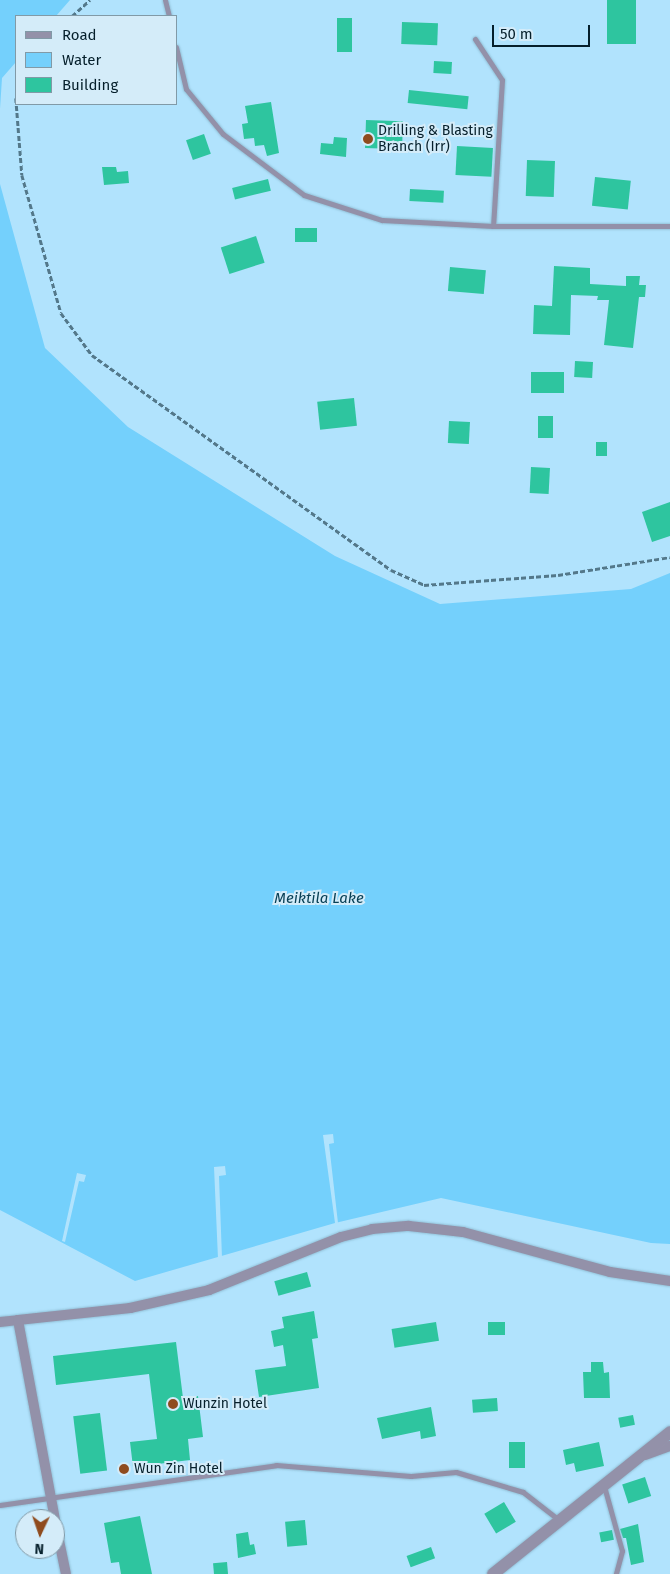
<!DOCTYPE html>
<style>
body{margin:0}
#map{position:relative;width:670px;height:1574px;overflow:hidden;background:#b1e3fd;font-family:"Fira Sans",sans-serif}
div>[style]{position:absolute}
.water>*{inset:0;background:#74d0fc}
.pier>*{inset:0;background:#b1e3fd}
.building>*{inset:0;background:#2ec59f;transform-origin:0 0}
.path>*{height:2.5px;margin-top:-1.25px;transform-origin:0;background:repeating-linear-gradient(90deg,#53788a 0 5px,transparent 0 7.5px)}
.roads{filter:drop-shadow(0 0 1px #92c0d7) drop-shadow(0 0 1px #92c0d7)}
.service>*{height:5px;margin:-2.5px;padding:0 2.5px;transform-origin:2.5px;border-radius:2.5px;background:#9391a9}
.minor>*{height:10px;margin:-5px;padding:0 5px;transform-origin:5px;border-radius:5px;background:#9391a9}
.tertiary>*{height:12px;margin:-6px;padding:0 6px;transform-origin:6px;border-radius:6px;background:#9391a9}
.dots>*{width:14px;height:14px;translate:-50% -50%;box-sizing:border-box;border:2px solid #d4ecf9;border-radius:50%}
span{translate:-50% -50%;white-space:nowrap;text-align:center;line-height:1.15;-webkit-text-stroke:4px #d4ecf9;paint-order:stroke}
.poi-label{font-size:14px;color:#051f2b}
.left{translate:0 -50%;text-align:left}
.water-label{font-size:15px;color:#084056;font-style:italic}
.legend{position:absolute;left:15px;top:15px;width:162px;height:90px;box-sizing:border-box;background:#d4ecf9;border:1px solid #819aa7;margin:0;padding:6px 9px;list-style:none;font-size:15px;color:#051f2b}
.legend li{display:flex;align-items:center;gap:10px;height:25px}
.legend b{width:25px;border:1px solid #819aa7}
.north{position:absolute;left:15px;top:1509px;width:50px;height:50px;box-sizing:border-box;background:#d4ecf9;border:1px solid #819aa7;border-radius:50%;rotate:183deg;font-size:14px;font-weight:700;line-height:20px;text-align:center;color:#051f2b}
.north::after{content:'';display:block;margin:auto;width:18px;height:22px;background:#8f4b1e;clip-path:polygon(50% 0,100% 100%,50% 72%,0 100%)}
.scale{position:absolute;left:492px;top:25px;width:98px;height:22px;box-sizing:border-box;border:2px solid #051f2b;border-top:0;padding-left:6px;font-size:15px;line-height:18px;white-space:nowrap;color:#051f2b;-webkit-text-stroke:4px #d4ecf9;paint-order:stroke}
</style>
<div id="map">
<div class="water">
<div style="clip-path:polygon(0 0,70px 0,56px 16px,16px 16px,16px 62px,2px 78px,0 109px)"></div>
<div style="clip-path:polygon(0 184px,45px 348px,128px 427px,335px 556px,440px 604px,631px 589px,670px 573px,670px 1244px,651px 1243px,441px 1198px,335px 1223px,135px 1281px,0 1210px)"></div>
</div>
<div class="pier">
<div style="clip-path:polygon(333px 1134px,334px 1143px,329px 1144px,338px 1223px,335px 1223px,323px 1135px)"></div>
<div style="clip-path:polygon(225px 1166px,226px 1175px,219px 1176px,222px 1258px,218px 1259px,214px 1167px)"></div>
<div style="clip-path:polygon(77px 1173px,86px 1175px,84px 1182px,79px 1181px,65px 1242px,62px 1241px)"></div>
</div>
<div class="building">
<div style="left:607px;top:0;width:29px;height:44px"></div>
<div style="left:337px;top:18px;width:15px;height:34px"></div>
<div style="left:402px;top:22px;width:36px;height:22px;rotate:2deg"></div>
<div style="left:434px;top:61px;width:18px;height:12px;rotate:3deg"></div>
<div style="left:409px;top:90px;width:60px;height:13px;rotate:6deg"></div>
<div style="clip-path:polygon(271px 102px,279px 153px,267px 156px,264px 145px,255px 146px,254px 138px,244px 139px,242px 124px,248px 123px,245px 106px)"></div>
<div style="left:366px;top:120px;width:37px;height:28px;rotate:2deg"></div>
<div style="left:204px;top:134px;width:21px;height:19px;rotate:71deg"></div>
<div style="clip-path:polygon(334px 137px,347px 138px,346px 157px,320px 154px,321px 143px,333px 144px)"></div>
<div style="left:457px;top:146px;width:36px;height:29px;rotate:3deg"></div>
<div style="left:527px;top:160px;width:28px;height:36px;rotate:2deg"></div>
<div style="clip-path:polygon(102px 167px,116px 167px,117px 172px,128px 171px,129px 183px,104px 185px)"></div>
<div style="left:595px;top:177px;width:36px;height:29px;rotate:6deg"></div>
<div style="left:268px;top:179px;width:12px;height:37px;rotate:76deg"></div>
<div style="left:410px;top:189px;width:34px;height:12px;rotate:3deg"></div>
<div style="left:295px;top:228px;width:22px;height:14px"></div>
<div style="left:256px;top:236px;width:28px;height:37px;rotate:72deg"></div>
<div style="clip-path:polygon(554px 266px,590px 268px,590px 284px,626px 286px,626px 276px,640px 276px,639px 285px,646px 285px,645px 297px,639px 297px,633px 348px,604px 345px,609px 300px,597px 300px,598px 296px,571px 295px,570px 335px,533px 334px,534px 305px,552px 306px)"></div>
<div style="left:450px;top:267px;width:36px;height:24px;rotate:5deg"></div>
<div style="left:575px;top:361px;width:18px;height:16px;rotate:3deg"></div>
<div style="left:531px;top:372px;width:33px;height:21px"></div>
<div style="left:354px;top:398px;width:28px;height:37px;rotate:84deg"></div>
<div style="left:538px;top:416px;width:15px;height:22px"></div>
<div style="left:449px;top:421px;width:21px;height:22px;rotate:3deg"></div>
<div style="left:596px;top:442px;width:11px;height:14px"></div>
<div style="left:531px;top:467px;width:19px;height:26px;rotate:3deg"></div>
<div style="clip-path:polygon(670px 502px,670px 536px,652px 542px,642px 512px)"></div>
<div style="left:307px;top:1272px;width:15px;height:34px;rotate:74deg"></div>
<div style="clip-path:polygon(314px 1311px,318px 1338px,312px 1339px,319px 1388px,259px 1397px,255px 1370px,286px 1366px,283px 1345px,274px 1347px,271px 1331px,284px 1328px,282px 1317px)"></div>
<div style="left:436px;top:1322px;width:19px;height:45px;rotate:81deg"></div>
<div style="left:505px;top:1322px;width:13px;height:17px;rotate:90deg"></div>
<div style="clip-path:polygon(176px 1342px,183px 1398px,198px 1396px,203px 1437px,188px 1439px,190px 1460px,133px 1467px,130px 1442px,157px 1439px,149px 1374px,56px 1385px,53px 1356px)"></div>
<div style="clip-path:polygon(591px 1362px,603px 1362px,604px 1373px,609px 1372px,610px 1398px,584px 1398px,583px 1372px,591px 1372px)"></div>
<div style="left:497px;top:1398px;width:13px;height:25px;rotate:86deg"></div>
<div style="clip-path:polygon(431px 1407px,436px 1436px,421px 1439px,420px 1431px,382px 1439px,377px 1418px)"></div>
<div style="left:100px;top:1413px;width:58px;height:27px;rotate:83deg"></div>
<div style="left:633px;top:1415px;width:10px;height:15px;rotate:79deg"></div>
<div style="left:509px;top:1442px;width:16px;height:26px"></div>
<div style="clip-path:polygon(599px 1442px,604px 1466px,576px 1472px,574px 1463px,566px 1465px,563px 1450px)"></div>
<div style="left:645px;top:1477px;width:20px;height:24px;rotate:72deg"></div>
<div style="left:504px;top:1502px;width:23px;height:23px;rotate:59deg"></div>
<div style="clip-path:polygon(140px 1516px,152px 1574px,121px 1574px,119px 1562px,111px 1563px,104px 1523px)"></div>
<div style="left:305px;top:1520px;width:25px;height:20px;rotate:85deg"></div>
<div style="clip-path:polygon(638px 1524px,644px 1562px,631px 1565px,626px 1538px,623px 1538px,620px 1529px)"></div>
<div style="left:612px;top:1530px;width:10px;height:13px;rotate:79deg"></div>
<div style="clip-path:polygon(248px 1532px,250px 1545px,254px 1544px,256px 1554px,238px 1558px,236px 1534px)"></div>
<div style="left:431px;top:1547px;width:12px;height:26px;rotate:70deg"></div>
<div style="left:227px;top:1562px;width:12px;height:14px;rotate:85deg"></div>
</div>
<div class="path">
<div style="left:72px;top:16px;width:24px;rotate:-42deg"></div>
<div style="left:16px;top:98px;width:77px;rotate:85.5deg"></div>
<div style="left:22px;top:175px;width:143px;rotate:74.2deg"></div>
<div style="left:61px;top:313px;width:52px;rotate:53.6deg"></div>
<div style="left:92px;top:355px;width:368px;rotate:35.7deg"></div>
<div style="left:391px;top:570px;width:36px;rotate:24deg"></div>
<div style="left:424px;top:585px;width:134px;rotate:-4.3deg"></div>
<div style="left:558px;top:575px;width:113px;rotate:-9.1deg"></div>
</div>
<div class="roads">
<div class="service">
<div style="left:165px;top:0;width:16px;rotate:76deg"></div>
<div style="left:475px;top:39px;width:49px;rotate:56.6deg"></div>
<div style="left:502px;top:80px;width:146px;rotate:93.5deg"></div>
<div style="left:176px;top:47px;width:43px;rotate:76.6deg"></div>
<div style="left:186px;top:89px;width:58px;rotate:50.6deg"></div>
<div style="left:223px;top:134px;width:101px;rotate:37deg"></div>
<div style="left:304px;top:195px;width:82px;rotate:17.8deg"></div>
<div style="left:382px;top:220px;width:111px;rotate:3.1deg"></div>
<div style="left:493px;top:226px;width:177px"></div>
<div style="left:604px;top:1486px;width:67px;rotate:74.5deg"></div>
<div style="left:622px;top:1551px;width:24px;rotate:105deg"></div>
<div style="left:0;top:1505px;width:279px;rotate:-8.2deg"></div>
<div style="left:276px;top:1465px;width:135px;rotate:4.7deg"></div>
<div style="left:411px;top:1476px;width:45px;rotate:-5.1deg"></div>
<div style="left:456px;top:1472px;width:70px;rotate:16.6deg"></div>
<div style="left:523px;top:1492px;width:46px;rotate:37.9deg"></div>
</div>
<div class="minor">
<div style="left:18px;top:1320px;width:113px;rotate:-6.1deg"></div>
<div style="left:130px;top:1308px;width:81px;rotate:-12.8deg"></div>
<div style="left:209px;top:1290px;width:142px;rotate:-21.9deg"></div>
<div style="left:341px;top:1237px;width:32px;rotate:-14deg"></div>
<div style="left:372px;top:1229px;width:37px;rotate:-5deg"></div>
<div style="left:409px;top:1226px;width:54px;rotate:6.3deg"></div>
<div style="left:463px;top:1232px;width:152px;rotate:15.2deg"></div>
<div style="left:610px;top:1272px;width:61px;rotate:8.5deg"></div>
<div style="left:0;top:1322px;width:18px;rotate:-6deg"></div>
<div style="left:18px;top:1320px;width:202px;rotate:79.5deg"></div>
<div style="left:645px;top:1455px;width:27px;rotate:-20deg"></div>
<div style="left:55px;top:1521px;width:54px;rotate:78.3deg"></div>
</div>
<div class="tertiary">
<div style="left:493px;top:1574px;width:227px;rotate:-38.7deg"></div>
</div>
</div>
<div class="dots">
<div style="left:368px;top:139px;background:#8f4b1e"></div>
<div style="left:173px;top:1404px;background:#8f4b1e"></div>
<div style="left:124px;top:1469px;background:#8f4b1e"></div>
</div>
<div class="poi-label">
<span class="left" style="left:378px;top:139px">Drilling &amp; Blasting<br>Branch (Irr)</span>
<span class="left" style="left:183px;top:1404px">Wunzin Hotel</span>
<span class="left" style="left:134px;top:1469px">Wun Zin Hotel</span>
</div>
<div class="water-label">
<span style="left:319px;top:899px">Meiktila Lake</span>
</div>
<ul class="legend">
<li><b style="height:6px;background:#9391a9"></b>Road</li>
<li><b style="height:14px;background:#74d0fc"></b>Water</li>
<li><b style="height:14px;background:#2ec59f"></b>Building</li>
</ul>
<div class="north">N</div>
<div class="scale">50 m</div>
</div>
